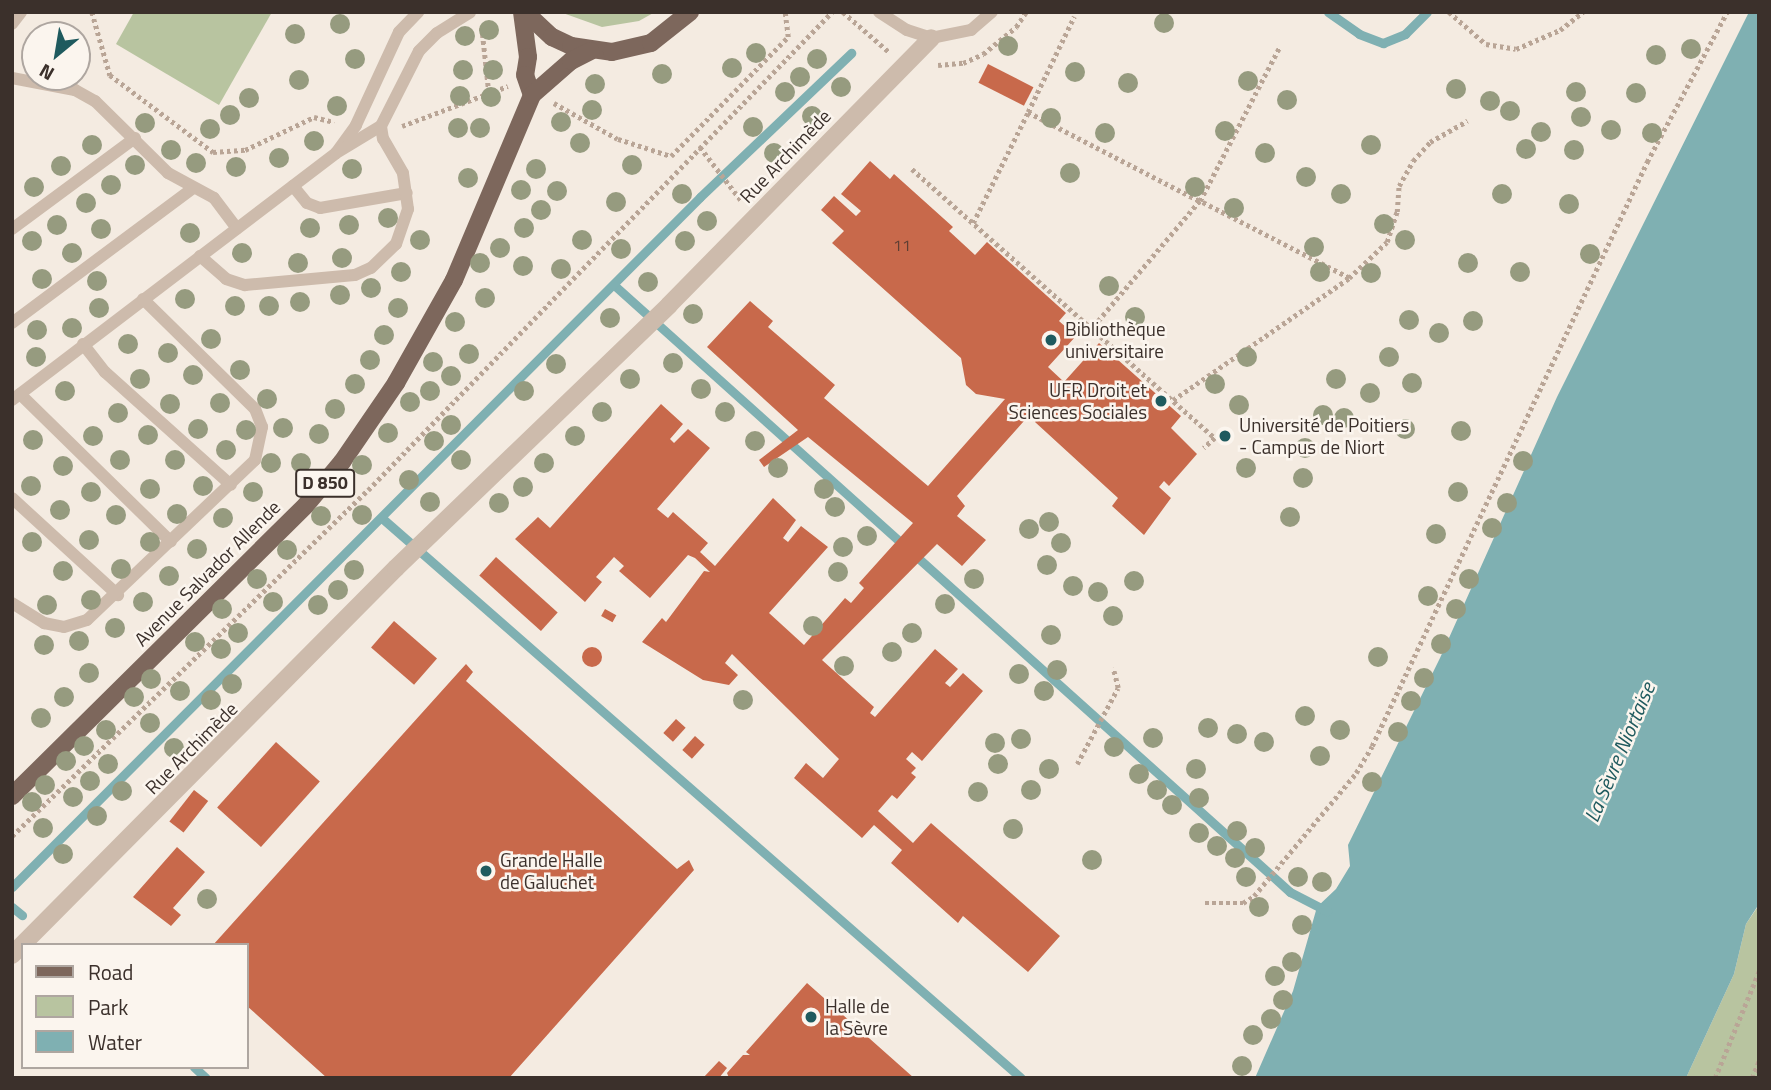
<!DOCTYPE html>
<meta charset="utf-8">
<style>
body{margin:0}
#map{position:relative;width:1771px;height:1090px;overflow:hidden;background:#f4ebe1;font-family:"Titillium Web",sans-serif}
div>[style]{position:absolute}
.green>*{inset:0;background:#b8c4a0}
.water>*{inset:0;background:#7fb0b2}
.stream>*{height:9px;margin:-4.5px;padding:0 4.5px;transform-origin:4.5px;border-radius:4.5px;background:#7fb0b2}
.building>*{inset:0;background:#c8694b;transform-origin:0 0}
.round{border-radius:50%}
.path>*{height:4.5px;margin-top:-2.25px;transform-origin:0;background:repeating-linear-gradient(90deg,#b9a596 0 3.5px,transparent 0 7px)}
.service>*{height:12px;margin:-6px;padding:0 6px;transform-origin:6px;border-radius:6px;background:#cdbbac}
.minor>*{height:18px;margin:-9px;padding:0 9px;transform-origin:9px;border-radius:9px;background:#cdbbac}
.primary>*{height:18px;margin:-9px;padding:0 9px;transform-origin:9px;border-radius:9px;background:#7d675c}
.trees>*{width:20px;height:20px;margin:-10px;border-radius:50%;background:#969b7f}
.dots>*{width:19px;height:19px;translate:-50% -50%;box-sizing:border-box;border:4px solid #fbf5ee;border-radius:50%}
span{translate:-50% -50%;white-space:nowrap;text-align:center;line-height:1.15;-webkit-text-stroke:5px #fbf5ee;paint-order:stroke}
.number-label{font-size:16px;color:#5e3e33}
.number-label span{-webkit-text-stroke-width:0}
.shield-label span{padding:2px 5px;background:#fbf5ee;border:2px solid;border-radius:5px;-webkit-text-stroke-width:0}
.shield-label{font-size:18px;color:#3b302b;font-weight:700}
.street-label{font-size:19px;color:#3b302b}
.poi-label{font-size:19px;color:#3b302b}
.left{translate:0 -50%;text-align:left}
.right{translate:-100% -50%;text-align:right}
.water-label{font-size:21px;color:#1f5a5e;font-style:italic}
.frame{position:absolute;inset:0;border:14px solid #3b302b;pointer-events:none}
.legend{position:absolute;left:21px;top:943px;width:228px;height:126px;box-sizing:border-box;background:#fbf5ee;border:2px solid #aea6a0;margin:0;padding:9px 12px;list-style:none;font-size:21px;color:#3b302b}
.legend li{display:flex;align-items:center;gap:14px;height:35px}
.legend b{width:35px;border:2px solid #aea6a0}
.north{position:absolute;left:21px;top:21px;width:70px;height:70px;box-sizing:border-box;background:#fbf5ee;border:2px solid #aea6a0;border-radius:50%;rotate:210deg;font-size:19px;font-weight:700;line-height:28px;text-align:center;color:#3b302b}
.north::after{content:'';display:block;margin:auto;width:24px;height:32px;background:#1f5a5e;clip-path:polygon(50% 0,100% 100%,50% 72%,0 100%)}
</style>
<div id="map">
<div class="green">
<div style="clip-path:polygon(134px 12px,272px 12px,219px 105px,116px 44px)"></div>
<div style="clip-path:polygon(560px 12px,655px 12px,639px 21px,602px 27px)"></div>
<div style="clip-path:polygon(1759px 905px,1759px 1078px,1686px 1078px,1734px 974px,1746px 924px)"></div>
</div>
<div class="water">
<div style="clip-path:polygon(1749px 12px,1759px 12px,1759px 904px,1746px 924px,1734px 974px,1686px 1078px,1255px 1078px,1293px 991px,1317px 907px,1336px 889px,1350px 866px,1348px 845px,1440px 658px,1557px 397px)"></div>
</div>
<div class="stream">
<div style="left:1328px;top:12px;width:38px;rotate:35deg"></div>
<div style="left:1359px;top:34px;width:26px;rotate:21deg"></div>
<div style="left:1383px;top:43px;width:24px;rotate:-22deg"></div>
<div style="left:1405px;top:34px;width:31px;rotate:-45deg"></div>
<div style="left:614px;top:285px;width:909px;rotate:41.92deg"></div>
<div style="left:1290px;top:892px;width:42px;rotate:27.2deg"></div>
<div style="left:383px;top:519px;width:848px;rotate:41.22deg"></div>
<div style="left:12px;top:887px;width:974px;rotate:-45.08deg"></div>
<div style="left:700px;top:197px;width:209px;rotate:-43.6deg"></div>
<div style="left:12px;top:907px;width:13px;rotate:39deg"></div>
<div style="left:194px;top:1067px;width:16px;rotate:43deg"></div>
</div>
<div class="building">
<div style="left:988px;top:64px;width:51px;height:21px;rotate:27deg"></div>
<div style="clip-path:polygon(870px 161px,890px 179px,894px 174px,953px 227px,949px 231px,975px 255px,987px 242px,1066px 313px,1059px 321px,1076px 336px,1048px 367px,1064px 382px,1099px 343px,1181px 416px,1171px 428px,1197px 454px,1169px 486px,1164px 481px,1159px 487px,1171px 498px,1144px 535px,1112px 506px,1118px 498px,1035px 422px,1038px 418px,1032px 412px,957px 496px,965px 506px,957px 516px,986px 540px,962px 566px,937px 544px,822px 660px,874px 707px,870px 713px,875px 717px,935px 649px,958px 669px,945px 683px,950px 687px,963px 673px,983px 691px,922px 761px,912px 752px,906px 759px,916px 768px,911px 773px,916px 777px,897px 799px,892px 795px,878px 811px,913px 843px,931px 823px,1060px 936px,1028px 972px,963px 916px,958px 923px,891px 863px,902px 850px,874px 825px,862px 838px,794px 778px,806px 763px,823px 778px,839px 759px,732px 654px,725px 663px,738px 675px,729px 685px,703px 680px,642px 642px,662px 618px,666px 622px,704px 571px,710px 572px,695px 558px,688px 555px,650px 598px,619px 571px,624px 566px,614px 557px,596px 577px,602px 582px,585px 602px,515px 539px,538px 517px,550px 528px,661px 404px,683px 424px,670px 439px,674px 443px,688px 429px,710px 448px,657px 509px,668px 518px,673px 512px,708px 543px,700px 552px,715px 566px,773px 498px,796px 520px,783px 538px,788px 542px,801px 526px,828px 547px,769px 613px,804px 645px,845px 598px,851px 603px,864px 588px,859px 583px,913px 523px,808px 437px,764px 467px,759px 460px,798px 430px,707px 347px,750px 301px,773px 321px,768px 327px,835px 385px,824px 398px,928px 486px,1005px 399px,976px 394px,966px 385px,961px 358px,832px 243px,844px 231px,821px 210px,834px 196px,856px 216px,861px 211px,841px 194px)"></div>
<div style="left:496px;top:557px;width:83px;height:25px;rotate:42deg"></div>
<div style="left:605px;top:609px;width:13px;height:8px;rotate:29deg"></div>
<div style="left:394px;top:621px;width:57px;height:35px;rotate:41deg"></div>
<div class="round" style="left:582px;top:647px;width:20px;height:20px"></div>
<div style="clip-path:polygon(466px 664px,473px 672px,466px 681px,677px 869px,689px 860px,694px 870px,509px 1078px,327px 1078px,247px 1006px,247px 945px,213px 945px)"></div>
<div style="left:676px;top:719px;width:13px;height:19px;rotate:42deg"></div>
<div style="left:695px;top:736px;width:13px;height:19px;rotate:42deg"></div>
<div style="left:276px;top:742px;width:59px;height:88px;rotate:42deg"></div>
<div style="left:194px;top:790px;width:18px;height:40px;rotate:38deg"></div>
<div style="clip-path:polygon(177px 847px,205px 872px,173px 908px,181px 915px,171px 926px,133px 897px)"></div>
<div style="clip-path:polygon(807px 983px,914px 1078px,729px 1078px,727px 1073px,743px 1055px,750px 1055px,746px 1052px)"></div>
<div style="clip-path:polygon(719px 1061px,727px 1068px,719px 1078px,703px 1078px)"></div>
</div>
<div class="path">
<div style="left:92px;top:12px;width:66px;rotate:74.1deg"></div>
<div style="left:110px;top:75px;width:129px;rotate:36.8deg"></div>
<div style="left:213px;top:152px;width:32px;rotate:-4deg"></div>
<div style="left:245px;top:150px;width:76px;rotate:-25.6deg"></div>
<div style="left:314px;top:117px;width:21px;rotate:14deg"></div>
<div style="left:843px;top:12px;width:61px;rotate:41deg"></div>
<div style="left:1449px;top:12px;width:49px;rotate:40.9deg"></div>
<div style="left:1486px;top:44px;width:30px;rotate:9deg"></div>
<div style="left:1516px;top:49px;width:48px;rotate:-23.4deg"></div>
<div style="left:1560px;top:30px;width:29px;rotate:-38deg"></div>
<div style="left:482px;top:27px;width:66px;rotate:83.9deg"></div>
<div style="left:938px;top:65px;width:25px;rotate:-5deg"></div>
<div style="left:963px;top:63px;width:22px;rotate:-24deg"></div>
<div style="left:983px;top:54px;width:43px;rotate:-39.3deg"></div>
<div style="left:1016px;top:27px;width:18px;rotate:-56deg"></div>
<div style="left:554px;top:103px;width:73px;rotate:29.4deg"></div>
<div style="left:618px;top:139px;width:56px;rotate:17.8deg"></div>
<div style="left:671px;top:156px;width:167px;rotate:-45.5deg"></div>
<div style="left:788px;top:37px;width:25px;rotate:-97deg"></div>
<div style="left:1028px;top:112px;width:106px;rotate:-64.2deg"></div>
<div style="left:402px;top:126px;width:113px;rotate:-20.7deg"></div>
<div style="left:700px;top:147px;width:67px;rotate:52.3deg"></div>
<div style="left:912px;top:169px;width:405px;rotate:41.6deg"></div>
<div style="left:1215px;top:438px;width:15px;rotate:138deg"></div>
<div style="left:973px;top:223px;width:124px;rotate:-63.6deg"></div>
<div style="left:1028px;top:112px;width:194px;rotate:27.4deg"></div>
<div style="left:1200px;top:201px;width:167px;rotate:130.2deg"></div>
<div style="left:1349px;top:278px;width:52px;rotate:-43.5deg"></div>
<div style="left:1387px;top:242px;width:32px;rotate:-72deg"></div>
<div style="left:1397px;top:212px;width:26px;rotate:-86deg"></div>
<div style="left:1399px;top:186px;width:29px;rotate:-61deg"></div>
<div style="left:1413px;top:161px;width:25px;rotate:-48deg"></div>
<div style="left:1430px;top:142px;width:43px;rotate:-29.6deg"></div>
<div style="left:1173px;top:400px;width:214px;rotate:-34.7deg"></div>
<div style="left:1349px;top:278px;width:168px;rotate:-152.7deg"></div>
<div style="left:1200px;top:201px;width:172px;rotate:-62.7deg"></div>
<div style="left:1077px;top:764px;width:86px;rotate:-61.7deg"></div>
<div style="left:1118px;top:688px;width:21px;rotate:-104deg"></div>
<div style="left:12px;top:836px;width:496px;rotate:-44.2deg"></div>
<div style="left:368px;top:490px;width:666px;rotate:-45.85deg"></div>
<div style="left:1205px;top:903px;width:38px"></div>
<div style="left:1243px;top:903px;width:13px;rotate:-32deg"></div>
<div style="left:1254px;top:896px;width:160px;rotate:-50.3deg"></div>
<div style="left:1356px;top:773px;width:31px;rotate:-59deg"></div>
<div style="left:1372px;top:746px;width:646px;rotate:-64.78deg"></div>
<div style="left:1647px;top:162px;width:170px;rotate:-61.9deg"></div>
<div style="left:1715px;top:1078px;width:116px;rotate:-67.6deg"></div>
<div style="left:1752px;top:1078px;width:18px;rotate:-68deg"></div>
</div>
<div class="service">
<div style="left:879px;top:12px;width:33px;rotate:33deg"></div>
<div style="left:907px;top:30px;width:25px;rotate:18deg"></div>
<div style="left:931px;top:38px;width:41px;rotate:-11.3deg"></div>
<div style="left:971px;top:30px;width:28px;rotate:-41deg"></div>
<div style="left:12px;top:24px;width:15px;rotate:-53deg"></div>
<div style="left:12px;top:78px;width:64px;rotate:10.8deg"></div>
<div style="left:75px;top:90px;width:23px;rotate:29deg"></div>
<div style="left:95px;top:101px;width:103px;rotate:44.6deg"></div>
<div style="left:168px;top:173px;width:52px;rotate:28.5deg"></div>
<div style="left:214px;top:198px;width:38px;rotate:53deg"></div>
<div style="left:336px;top:153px;width:34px;rotate:-54deg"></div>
<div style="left:356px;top:125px;width:102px;rotate:-65.2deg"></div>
<div style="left:399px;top:32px;width:28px;rotate:-46deg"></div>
<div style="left:293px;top:186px;width:22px;rotate:51deg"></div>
<div style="left:307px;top:203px;width:14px;rotate:21deg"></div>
<div style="left:320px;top:208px;width:88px;rotate:-9.8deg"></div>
<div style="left:12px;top:229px;width:153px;rotate:-36.5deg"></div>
<div style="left:200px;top:256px;width:35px;rotate:41deg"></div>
<div style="left:226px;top:279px;width:20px;rotate:18deg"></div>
<div style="left:245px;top:285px;width:110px;rotate:-5.2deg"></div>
<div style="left:355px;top:275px;width:17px;rotate:-24deg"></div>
<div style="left:371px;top:268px;width:35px;rotate:-44deg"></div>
<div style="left:396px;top:244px;width:37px;rotate:-71deg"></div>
<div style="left:408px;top:209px;width:36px;rotate:-98deg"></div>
<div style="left:403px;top:173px;width:39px;rotate:-120deg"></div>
<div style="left:383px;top:139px;width:13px;rotate:-99deg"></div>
<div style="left:12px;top:323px;width:226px;rotate:-36.7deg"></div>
<div style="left:83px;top:344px;width:36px;rotate:52deg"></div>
<div style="left:105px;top:372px;width:169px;rotate:41.9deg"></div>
<div style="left:20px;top:394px;width:211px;rotate:44.4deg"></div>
<div style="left:12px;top:400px;width:407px;rotate:-37.3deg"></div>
<div style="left:336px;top:153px;width:52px;rotate:-31deg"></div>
<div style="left:381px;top:126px;width:84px;rotate:-63.1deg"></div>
<div style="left:419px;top:51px;width:25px;rotate:-45deg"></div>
<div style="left:437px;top:33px;width:39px;rotate:-32deg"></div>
<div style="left:12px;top:498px;width:144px;rotate:42.5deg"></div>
<div style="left:12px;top:603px;width:38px;rotate:32deg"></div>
<div style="left:44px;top:623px;width:20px;rotate:11deg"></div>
<div style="left:64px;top:627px;width:24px;rotate:-17deg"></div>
<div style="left:87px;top:620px;width:232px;rotate:-43.6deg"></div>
<div style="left:255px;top:460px;width:34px;rotate:-78deg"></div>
<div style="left:262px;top:427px;width:19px;rotate:-111deg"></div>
<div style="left:255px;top:409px;width:157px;rotate:-135.5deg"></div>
</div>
<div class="minor">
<div style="left:12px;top:955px;width:545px;rotate:-45.22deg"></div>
<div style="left:396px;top:568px;width:379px;rotate:-43.9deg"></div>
<div style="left:669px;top:305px;width:374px;rotate:-45.5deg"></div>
</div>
<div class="primary">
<div style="left:522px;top:12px;width:45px;rotate:82.4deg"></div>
<div style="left:528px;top:57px;width:18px;rotate:99deg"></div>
<div style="left:525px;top:75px;width:21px;rotate:71deg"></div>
<div style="left:525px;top:12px;width:37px;rotate:43deg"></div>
<div style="left:552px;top:37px;width:21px;rotate:25deg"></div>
<div style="left:571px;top:46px;width:41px;rotate:8.3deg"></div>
<div style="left:612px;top:52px;width:40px;rotate:-13deg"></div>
<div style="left:651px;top:43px;width:50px;rotate:-38.5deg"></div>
<div style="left:12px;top:796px;width:414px;rotate:-44.7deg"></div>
<div style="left:306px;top:505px;width:56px;rotate:-50.1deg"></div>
<div style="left:342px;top:462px;width:96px;rotate:-55.6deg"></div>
<div style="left:396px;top:383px;width:118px;rotate:-60.6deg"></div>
<div style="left:454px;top:280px;width:201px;rotate:-67.1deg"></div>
<div style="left:532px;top:95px;width:52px;rotate:-41.1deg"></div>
<div style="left:571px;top:61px;width:22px;rotate:-27deg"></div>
</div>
<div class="trees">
<div style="left:1164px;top:23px"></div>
<div style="left:340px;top:24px"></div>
<div style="left:489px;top:30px"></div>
<div style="left:295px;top:34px"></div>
<div style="left:465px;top:36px"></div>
<div style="left:1008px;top:46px"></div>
<div style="left:1691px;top:49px"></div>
<div style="left:756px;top:53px"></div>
<div style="left:1656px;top:55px"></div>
<div style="left:355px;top:59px"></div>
<div style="left:817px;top:59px"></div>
<div style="left:732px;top:68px"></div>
<div style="left:463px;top:70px"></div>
<div style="left:493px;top:70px"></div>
<div style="left:1075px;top:72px"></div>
<div style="left:662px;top:74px"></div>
<div style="left:800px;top:77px"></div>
<div style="left:299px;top:80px"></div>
<div style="left:1248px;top:81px"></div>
<div style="left:1128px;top:83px"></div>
<div style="left:595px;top:84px"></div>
<div style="left:841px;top:87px"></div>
<div style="left:1456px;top:89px"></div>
<div style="left:785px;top:92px"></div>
<div style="left:1576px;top:92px"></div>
<div style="left:1636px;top:93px"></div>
<div style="left:460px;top:96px"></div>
<div style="left:491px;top:97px"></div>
<div style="left:249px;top:98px"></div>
<div style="left:1287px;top:100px"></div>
<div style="left:1490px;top:101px"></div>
<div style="left:337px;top:106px"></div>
<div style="left:592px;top:110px"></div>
<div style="left:1510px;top:111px"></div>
<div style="left:230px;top:115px"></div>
<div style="left:812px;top:116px"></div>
<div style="left:1581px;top:117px"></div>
<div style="left:1051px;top:118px"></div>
<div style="left:561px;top:122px"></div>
<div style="left:145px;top:123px"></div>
<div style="left:753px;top:127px"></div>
<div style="left:458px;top:128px"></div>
<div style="left:480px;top:128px"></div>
<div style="left:210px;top:129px"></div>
<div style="left:1611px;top:130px"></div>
<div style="left:1225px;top:131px"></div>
<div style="left:1541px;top:132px"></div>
<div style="left:1105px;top:133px"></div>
<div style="left:1652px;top:133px"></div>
<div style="left:314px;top:141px"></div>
<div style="left:580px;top:143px"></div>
<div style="left:92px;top:145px"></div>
<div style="left:1371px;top:145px"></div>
<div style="left:1526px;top:149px"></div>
<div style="left:171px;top:150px"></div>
<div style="left:1574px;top:150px"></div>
<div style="left:774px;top:153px"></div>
<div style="left:1265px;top:153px"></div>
<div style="left:279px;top:158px"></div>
<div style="left:196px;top:163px"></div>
<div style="left:135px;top:165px"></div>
<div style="left:632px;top:165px"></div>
<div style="left:61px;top:166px"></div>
<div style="left:236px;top:167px"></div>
<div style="left:352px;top:169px"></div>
<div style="left:536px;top:169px"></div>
<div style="left:1070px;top:173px"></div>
<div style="left:1306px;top:177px"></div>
<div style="left:468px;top:178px"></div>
<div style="left:111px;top:185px"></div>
<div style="left:34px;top:187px"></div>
<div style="left:1195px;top:187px"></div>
<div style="left:521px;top:190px"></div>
<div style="left:557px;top:191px"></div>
<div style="left:682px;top:194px"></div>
<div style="left:1341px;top:194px"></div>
<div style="left:1502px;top:194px"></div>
<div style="left:616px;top:202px"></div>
<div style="left:86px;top:203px"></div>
<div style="left:1569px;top:204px"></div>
<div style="left:1234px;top:208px"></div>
<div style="left:541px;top:210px"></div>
<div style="left:388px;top:218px"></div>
<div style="left:707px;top:221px"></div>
<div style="left:1384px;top:224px"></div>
<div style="left:57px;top:225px"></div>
<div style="left:349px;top:225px"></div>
<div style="left:310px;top:228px"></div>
<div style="left:524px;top:228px"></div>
<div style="left:101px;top:229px"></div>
<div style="left:190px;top:233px"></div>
<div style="left:420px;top:240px"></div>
<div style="left:582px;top:240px"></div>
<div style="left:1405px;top:240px"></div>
<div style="left:32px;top:241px"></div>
<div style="left:685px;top:241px"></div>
<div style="left:1314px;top:247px"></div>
<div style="left:500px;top:248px"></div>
<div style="left:621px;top:249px"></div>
<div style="left:72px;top:253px"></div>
<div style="left:242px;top:253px"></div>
<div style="left:1590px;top:254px"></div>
<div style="left:342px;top:258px"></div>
<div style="left:298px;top:263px"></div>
<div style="left:480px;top:263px"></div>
<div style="left:1468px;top:263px"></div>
<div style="left:523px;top:266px"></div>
<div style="left:561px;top:269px"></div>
<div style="left:401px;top:272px"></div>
<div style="left:1320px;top:272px"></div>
<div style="left:1520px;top:272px"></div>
<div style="left:1371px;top:273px"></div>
<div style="left:42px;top:279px"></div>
<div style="left:97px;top:281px"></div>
<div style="left:648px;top:282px"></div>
<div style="left:1109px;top:286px"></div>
<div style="left:371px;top:288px"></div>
<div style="left:340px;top:295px"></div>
<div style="left:485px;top:298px"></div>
<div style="left:185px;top:299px"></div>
<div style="left:300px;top:302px"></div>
<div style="left:235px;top:306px"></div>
<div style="left:269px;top:306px"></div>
<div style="left:99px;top:308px"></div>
<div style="left:398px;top:308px"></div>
<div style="left:693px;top:314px"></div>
<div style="left:1135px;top:317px"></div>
<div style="left:610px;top:318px"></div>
<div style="left:1409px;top:320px"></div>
<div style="left:1473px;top:321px"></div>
<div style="left:455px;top:322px"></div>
<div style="left:72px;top:328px"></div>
<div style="left:37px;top:330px"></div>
<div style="left:1439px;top:333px"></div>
<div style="left:384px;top:335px"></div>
<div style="left:211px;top:339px"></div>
<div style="left:128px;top:344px"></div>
<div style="left:168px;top:353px"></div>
<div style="left:469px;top:354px"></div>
<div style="left:36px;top:357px"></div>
<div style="left:1247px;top:357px"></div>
<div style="left:1389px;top:357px"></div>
<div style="left:370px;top:360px"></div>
<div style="left:433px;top:362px"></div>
<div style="left:673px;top:363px"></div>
<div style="left:556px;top:364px"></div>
<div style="left:240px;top:370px"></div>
<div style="left:193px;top:375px"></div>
<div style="left:451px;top:376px"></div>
<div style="left:140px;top:379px"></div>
<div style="left:630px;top:379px"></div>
<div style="left:1336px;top:379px"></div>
<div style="left:1412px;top:383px"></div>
<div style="left:355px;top:384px"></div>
<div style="left:1215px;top:384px"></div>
<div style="left:701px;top:389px"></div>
<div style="left:65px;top:391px"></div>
<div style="left:430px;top:391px"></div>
<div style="left:524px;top:391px"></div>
<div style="left:1370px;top:393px"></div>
<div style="left:267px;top:399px"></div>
<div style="left:410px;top:402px"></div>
<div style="left:220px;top:403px"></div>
<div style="left:170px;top:404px"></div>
<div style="left:1239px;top:405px"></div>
<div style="left:335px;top:409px"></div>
<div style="left:602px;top:412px"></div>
<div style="left:725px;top:412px"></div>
<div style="left:118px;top:413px"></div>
<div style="left:1323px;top:415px"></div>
<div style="left:1344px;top:418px"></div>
<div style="left:451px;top:425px"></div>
<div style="left:283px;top:428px"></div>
<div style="left:198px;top:429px"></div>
<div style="left:1405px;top:429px"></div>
<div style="left:246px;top:430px"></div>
<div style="left:1461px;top:431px"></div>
<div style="left:388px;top:433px"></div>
<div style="left:319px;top:434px"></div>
<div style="left:148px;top:435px"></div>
<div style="left:93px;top:436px"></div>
<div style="left:575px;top:436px"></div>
<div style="left:33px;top:440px"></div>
<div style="left:434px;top:441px"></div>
<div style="left:755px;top:441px"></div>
<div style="left:1305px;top:448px"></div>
<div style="left:226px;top:450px"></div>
<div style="left:120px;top:460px"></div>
<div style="left:175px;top:460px"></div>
<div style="left:461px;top:460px"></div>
<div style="left:1523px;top:461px"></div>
<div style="left:271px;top:463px"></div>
<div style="left:301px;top:463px"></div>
<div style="left:544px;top:463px"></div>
<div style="left:362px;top:465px"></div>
<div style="left:63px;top:466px"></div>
<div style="left:778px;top:468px"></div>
<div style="left:1246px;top:468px"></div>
<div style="left:1303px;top:478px"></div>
<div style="left:409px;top:480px"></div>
<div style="left:31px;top:486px"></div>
<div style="left:203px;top:486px"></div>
<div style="left:345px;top:486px"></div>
<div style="left:523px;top:487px"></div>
<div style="left:150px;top:489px"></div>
<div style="left:824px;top:489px"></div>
<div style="left:91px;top:492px"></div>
<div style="left:253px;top:492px"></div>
<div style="left:1458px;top:492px"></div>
<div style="left:430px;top:502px"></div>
<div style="left:499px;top:503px"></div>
<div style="left:1507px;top:503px"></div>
<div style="left:835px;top:507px"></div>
<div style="left:60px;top:510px"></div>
<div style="left:177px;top:514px"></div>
<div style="left:116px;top:515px"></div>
<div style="left:362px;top:515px"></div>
<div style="left:321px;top:516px"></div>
<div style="left:1290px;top:517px"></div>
<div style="left:223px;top:518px"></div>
<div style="left:1049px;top:522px"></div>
<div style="left:1492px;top:528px"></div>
<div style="left:1029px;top:529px"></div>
<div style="left:1436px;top:534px"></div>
<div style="left:867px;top:536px"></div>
<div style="left:89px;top:540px"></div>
<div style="left:32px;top:542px"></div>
<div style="left:150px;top:542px"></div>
<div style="left:1061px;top:543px"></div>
<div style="left:843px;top:547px"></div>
<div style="left:197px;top:549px"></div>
<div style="left:287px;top:550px"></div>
<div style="left:1047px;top:565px"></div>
<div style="left:121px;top:569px"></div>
<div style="left:354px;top:570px"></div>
<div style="left:63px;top:571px"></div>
<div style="left:838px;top:572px"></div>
<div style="left:169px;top:576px"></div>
<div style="left:257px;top:579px"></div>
<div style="left:974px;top:579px"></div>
<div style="left:1469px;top:579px"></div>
<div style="left:1134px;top:581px"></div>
<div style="left:1073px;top:586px"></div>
<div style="left:338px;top:590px"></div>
<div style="left:1098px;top:592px"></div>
<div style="left:1428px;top:596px"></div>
<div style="left:91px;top:600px"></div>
<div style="left:143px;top:602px"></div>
<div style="left:273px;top:602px"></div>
<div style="left:945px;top:604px"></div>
<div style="left:47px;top:605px"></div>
<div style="left:318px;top:605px"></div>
<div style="left:222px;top:609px"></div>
<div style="left:1456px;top:609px"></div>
<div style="left:1113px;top:616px"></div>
<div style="left:813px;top:626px"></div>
<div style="left:115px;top:628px"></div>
<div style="left:238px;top:633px"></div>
<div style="left:912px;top:633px"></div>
<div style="left:1051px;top:635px"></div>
<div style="left:79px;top:641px"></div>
<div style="left:195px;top:642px"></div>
<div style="left:1441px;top:644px"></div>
<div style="left:44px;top:645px"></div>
<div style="left:221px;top:649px"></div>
<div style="left:892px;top:652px"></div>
<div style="left:1378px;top:657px"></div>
<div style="left:844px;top:666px"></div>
<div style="left:1057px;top:670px"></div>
<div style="left:89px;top:673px"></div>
<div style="left:1019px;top:674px"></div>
<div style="left:1424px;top:678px"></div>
<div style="left:151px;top:679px"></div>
<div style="left:232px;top:684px"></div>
<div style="left:180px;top:691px"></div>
<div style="left:1044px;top:691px"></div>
<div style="left:64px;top:697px"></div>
<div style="left:134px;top:697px"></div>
<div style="left:211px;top:700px"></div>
<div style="left:743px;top:700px"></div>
<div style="left:1411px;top:701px"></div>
<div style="left:1305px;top:716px"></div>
<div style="left:41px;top:718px"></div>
<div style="left:150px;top:723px"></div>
<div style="left:1208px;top:728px"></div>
<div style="left:106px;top:730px"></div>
<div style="left:1340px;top:730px"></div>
<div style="left:1398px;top:732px"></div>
<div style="left:1237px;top:734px"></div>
<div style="left:1153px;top:738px"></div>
<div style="left:1021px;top:739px"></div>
<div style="left:1264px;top:742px"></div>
<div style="left:995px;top:743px"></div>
<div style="left:84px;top:746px"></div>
<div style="left:1114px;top:747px"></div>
<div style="left:174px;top:748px"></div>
<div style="left:1320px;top:756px"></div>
<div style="left:66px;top:761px"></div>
<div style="left:108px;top:764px"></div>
<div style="left:998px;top:764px"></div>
<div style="left:1049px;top:769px"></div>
<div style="left:1196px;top:769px"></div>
<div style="left:1139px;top:774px"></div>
<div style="left:90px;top:781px"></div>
<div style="left:1372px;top:782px"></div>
<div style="left:45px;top:785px"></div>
<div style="left:1031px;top:790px"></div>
<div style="left:1157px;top:790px"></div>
<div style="left:122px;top:791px"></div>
<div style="left:978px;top:792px"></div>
<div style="left:73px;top:797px"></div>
<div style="left:1199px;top:798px"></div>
<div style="left:32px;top:802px"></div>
<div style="left:1172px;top:805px"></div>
<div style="left:97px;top:816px"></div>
<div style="left:43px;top:828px"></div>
<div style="left:1013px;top:829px"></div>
<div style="left:1237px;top:831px"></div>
<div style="left:1199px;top:833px"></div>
<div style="left:1217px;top:846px"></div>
<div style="left:1255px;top:848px"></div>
<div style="left:63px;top:854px"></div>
<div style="left:1235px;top:858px"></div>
<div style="left:1092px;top:860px"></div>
<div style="left:1246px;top:877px"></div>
<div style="left:1298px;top:877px"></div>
<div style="left:1322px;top:882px"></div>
<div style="left:207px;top:899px"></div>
<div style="left:1259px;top:907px"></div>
<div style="left:1302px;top:925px"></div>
<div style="left:1292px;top:962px"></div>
<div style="left:1275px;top:976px"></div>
<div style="left:1283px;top:1000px"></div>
<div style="left:1271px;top:1019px"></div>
<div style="left:1253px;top:1035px"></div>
<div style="left:1242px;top:1066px"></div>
</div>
<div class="dots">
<div style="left:1051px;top:340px;background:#1f5a5e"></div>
<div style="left:1161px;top:401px;background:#1f5a5e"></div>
<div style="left:1225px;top:436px;background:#1f5a5e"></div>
<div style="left:486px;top:871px;background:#1f5a5e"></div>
<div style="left:811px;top:1017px;background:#1f5a5e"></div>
</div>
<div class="number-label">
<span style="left:902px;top:245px">11</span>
</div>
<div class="shield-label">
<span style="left:325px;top:483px">D 850</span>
</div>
<div class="street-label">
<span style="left:785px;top:156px;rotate:-46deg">Rue Archimède</span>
<span style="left:207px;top:573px;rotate:-45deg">Avenue Salvador Allende</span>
<span style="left:191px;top:748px;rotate:-45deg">Rue Archimède</span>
</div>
<div class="poi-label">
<span class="left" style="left:1065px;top:340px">Bibliothèque<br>universitaire</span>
<span class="right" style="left:1147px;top:401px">UFR Droit et<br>Sciences Sociales</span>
<span class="left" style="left:1239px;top:436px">Université de Poitiers<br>- Campus de Niort</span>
<span class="left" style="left:500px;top:871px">Grande Halle<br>de Galuchet</span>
<span class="left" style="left:825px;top:1017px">Halle de<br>la Sèvre</span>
</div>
<div class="water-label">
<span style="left:1619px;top:752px;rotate:-67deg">La Sèvre Niortaise</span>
</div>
<div class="frame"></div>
<ul class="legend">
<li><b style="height:9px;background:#7d675c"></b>Road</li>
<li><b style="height:19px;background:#b8c4a0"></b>Park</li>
<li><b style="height:19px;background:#7fb0b2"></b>Water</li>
</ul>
<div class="north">N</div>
</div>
